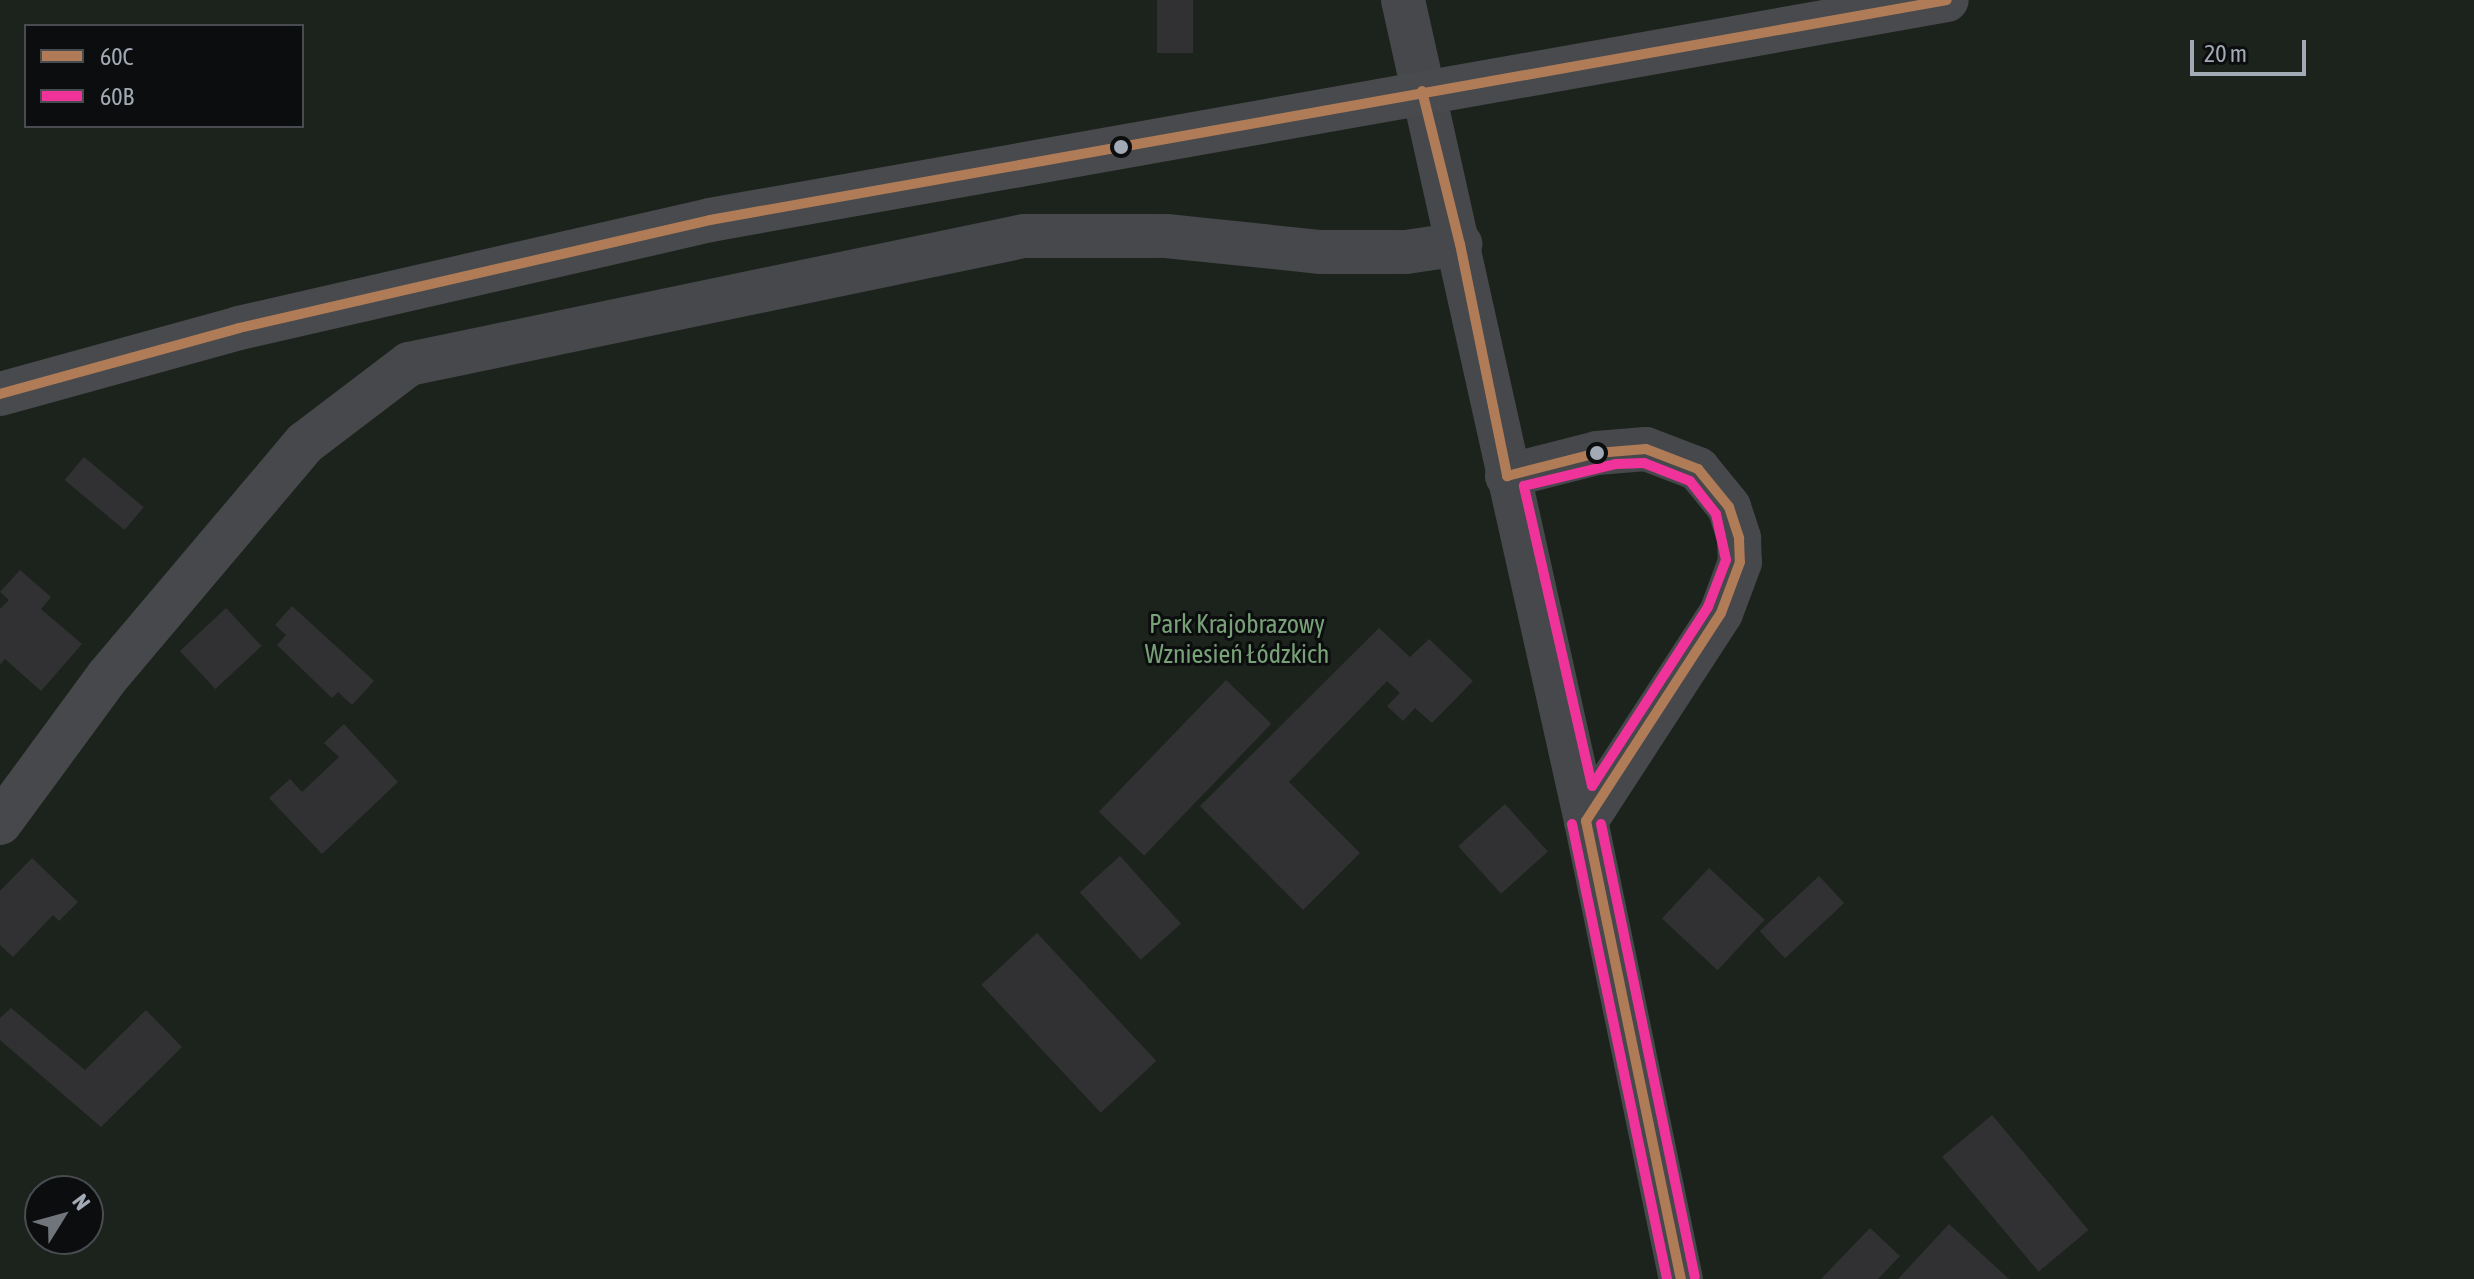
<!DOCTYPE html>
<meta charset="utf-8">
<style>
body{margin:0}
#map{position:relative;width:2474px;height:1279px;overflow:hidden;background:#121212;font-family:"Asap Condensed",sans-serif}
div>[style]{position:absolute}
.green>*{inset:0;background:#1c231c}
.building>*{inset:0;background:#313133;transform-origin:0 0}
.minor>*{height:44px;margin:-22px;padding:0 22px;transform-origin:22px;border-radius:22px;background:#46484b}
.major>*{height:44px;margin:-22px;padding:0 22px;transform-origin:22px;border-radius:22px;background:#484a4d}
.bus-1>*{height:10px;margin:-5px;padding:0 5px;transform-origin:5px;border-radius:5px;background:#b07c57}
.bus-2>*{height:10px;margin:-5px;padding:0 5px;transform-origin:5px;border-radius:5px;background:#ef339a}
.dots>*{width:22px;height:22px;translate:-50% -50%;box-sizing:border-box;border:4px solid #0c0d0e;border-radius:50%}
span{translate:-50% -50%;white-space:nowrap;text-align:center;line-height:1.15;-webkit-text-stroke:6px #0c0d0e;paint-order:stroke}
.park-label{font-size:26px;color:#79a178}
.legend{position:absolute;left:24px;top:24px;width:280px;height:104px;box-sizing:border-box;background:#0c0d0e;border:2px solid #484c51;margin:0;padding:10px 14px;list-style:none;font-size:24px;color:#a2aab5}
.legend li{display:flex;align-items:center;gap:16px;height:40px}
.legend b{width:40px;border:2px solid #484c51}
.north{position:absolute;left:24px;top:1175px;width:80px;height:80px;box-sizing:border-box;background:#0c0d0e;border:2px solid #484c51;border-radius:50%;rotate:53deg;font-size:22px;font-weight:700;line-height:32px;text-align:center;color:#a2aab5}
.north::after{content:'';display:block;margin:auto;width:28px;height:36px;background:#70757c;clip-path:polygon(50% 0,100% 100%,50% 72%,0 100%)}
.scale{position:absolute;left:2190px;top:40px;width:116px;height:36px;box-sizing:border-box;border:4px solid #a2aab5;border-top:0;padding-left:10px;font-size:24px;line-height:28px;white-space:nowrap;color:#a2aab5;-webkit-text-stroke:6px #0c0d0e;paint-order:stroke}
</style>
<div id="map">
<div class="green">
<div style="clip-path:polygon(evenodd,0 0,2474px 0,2474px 1279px,0 1279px,0 0,26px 26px,302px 26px,302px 126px,26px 126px,26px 26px,0 0,40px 1191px,88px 1191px,88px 1239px,40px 1239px,40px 1191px)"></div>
</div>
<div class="building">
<div style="left:1157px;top:0;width:36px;height:53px"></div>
<div style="left:84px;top:457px;width:78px;height:30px;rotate:40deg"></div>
<div style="clip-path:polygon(20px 570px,51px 597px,41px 609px,82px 644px,41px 691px,5px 659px,0 665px,0 609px,9px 600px,0 592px)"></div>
<div style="clip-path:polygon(292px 606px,374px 681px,352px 705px,338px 692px,332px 698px,277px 645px,286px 635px,275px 625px)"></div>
<div style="left:226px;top:608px;width:52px;height:63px;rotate:47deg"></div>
<div style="clip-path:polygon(1379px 628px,1410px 657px,1429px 639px,1473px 681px,1432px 723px,1415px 708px,1403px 721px,1387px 706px,1400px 693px,1387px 681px,1289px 782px,1360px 853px,1303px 910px,1200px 806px)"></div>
<div style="left:1226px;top:680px;width:63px;height:183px;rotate:44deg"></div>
<div style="clip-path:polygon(344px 724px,398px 782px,322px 854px,269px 798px,290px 779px,302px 792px,339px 757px,324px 743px)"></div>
<div style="left:1505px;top:804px;width:64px;height:63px;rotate:48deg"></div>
<div style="left:1120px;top:856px;width:91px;height:54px;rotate:48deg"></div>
<div style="clip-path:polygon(32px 858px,78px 902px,59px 921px,53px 915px,13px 957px,0 945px,0 891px)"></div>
<div style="left:1709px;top:868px;width:76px;height:69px;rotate:43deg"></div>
<div style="left:1819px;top:876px;width:37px;height:81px;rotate:47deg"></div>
<div style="left:1037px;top:933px;width:175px;height:76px;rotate:47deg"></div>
<div style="clip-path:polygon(11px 1008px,85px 1070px,146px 1010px,182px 1047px,101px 1127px,0 1040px,0 1018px)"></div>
<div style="left:1992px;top:1115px;width:150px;height:65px;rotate:50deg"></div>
<div style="clip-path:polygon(1949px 1224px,2009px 1279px,1898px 1279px)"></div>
<div style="clip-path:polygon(1870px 1228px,1900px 1256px,1878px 1279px,1821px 1279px)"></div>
</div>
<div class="minor">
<div style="left:1403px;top:0;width:841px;rotate:77.43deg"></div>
<div style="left:1586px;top:821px;width:468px;rotate:78.3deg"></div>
<div style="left:1507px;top:476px;width:93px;rotate:-14.3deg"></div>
<div style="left:1597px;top:453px;width:49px;rotate:-4.7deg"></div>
<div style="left:1646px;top:449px;width:56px;rotate:21deg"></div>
<div style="left:1698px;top:469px;width:49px;rotate:50.8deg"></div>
<div style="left:1729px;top:507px;width:33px;rotate:72deg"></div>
<div style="left:1739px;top:538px;width:24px;rotate:88deg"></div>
<div style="left:1740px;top:562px;width:54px;rotate:110.4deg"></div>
<div style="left:1721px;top:613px;width:248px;rotate:123deg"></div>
<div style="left:0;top:823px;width:182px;rotate:-53.7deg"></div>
<div style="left:108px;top:676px;width:305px;rotate:-49.8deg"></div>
<div style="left:305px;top:443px;width:131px;rotate:-37.2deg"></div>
<div style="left:409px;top:364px;width:628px;rotate:-11.76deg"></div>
<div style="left:1024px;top:236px;width:142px"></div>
<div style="left:1166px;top:236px;width:156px;rotate:5.9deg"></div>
<div style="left:1321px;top:252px;width:85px"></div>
<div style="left:1406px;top:252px;width:55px;rotate:-8.4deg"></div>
</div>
<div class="major">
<div style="left:0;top:394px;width:248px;rotate:-15.4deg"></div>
<div style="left:239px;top:328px;width:483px;rotate:-12.9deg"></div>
<div style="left:710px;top:220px;width:1256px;rotate:-10.08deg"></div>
</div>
<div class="bus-1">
<div style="left:1422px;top:91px;width:158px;rotate:76.1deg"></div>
<div style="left:1460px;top:244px;width:237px;rotate:78.5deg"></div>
<div style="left:0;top:394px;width:248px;rotate:-15.4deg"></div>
<div style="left:239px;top:328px;width:483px;rotate:-12.9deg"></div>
<div style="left:710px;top:220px;width:1256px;rotate:-10.08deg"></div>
<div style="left:1507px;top:476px;width:93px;rotate:-14.3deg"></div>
<div style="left:1597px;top:453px;width:49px;rotate:-4.7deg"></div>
<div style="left:1646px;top:449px;width:56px;rotate:21deg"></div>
<div style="left:1698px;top:469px;width:49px;rotate:50.8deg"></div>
<div style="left:1729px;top:507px;width:33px;rotate:72deg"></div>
<div style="left:1739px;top:538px;width:24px;rotate:88deg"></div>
<div style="left:1740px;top:562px;width:54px;rotate:110.4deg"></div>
<div style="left:1721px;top:613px;width:248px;rotate:123deg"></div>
<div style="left:1586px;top:821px;width:468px;rotate:78.3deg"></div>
</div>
<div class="bus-2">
<div style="left:1644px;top:463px;width:49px;rotate:21.4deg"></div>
<div style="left:1690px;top:481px;width:42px;rotate:51.8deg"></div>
<div style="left:1716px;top:514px;width:47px;rotate:77.7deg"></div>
<div style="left:1726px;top:560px;width:50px;rotate:111deg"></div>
<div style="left:1708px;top:607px;width:213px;rotate:122.9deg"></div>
<div style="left:1592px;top:786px;width:308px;rotate:-102.8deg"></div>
<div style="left:1524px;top:486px;width:95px;rotate:-13.4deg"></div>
<div style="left:1616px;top:464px;width:28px;rotate:-2deg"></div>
<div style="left:1572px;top:824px;width:465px;rotate:78.2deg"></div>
<div style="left:1601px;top:824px;width:462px;rotate:78.3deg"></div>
</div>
<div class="dots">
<div style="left:1121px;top:147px;background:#a2aab5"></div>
<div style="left:1597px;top:453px;background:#a2aab5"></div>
</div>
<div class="park-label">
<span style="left:1237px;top:640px">Park Krajobrazowy<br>Wzniesień Łódzkich</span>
</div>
<ul class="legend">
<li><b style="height:10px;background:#b07c57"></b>60C</li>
<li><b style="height:10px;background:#ef339a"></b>60B</li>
</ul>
<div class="north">N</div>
<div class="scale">20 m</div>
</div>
